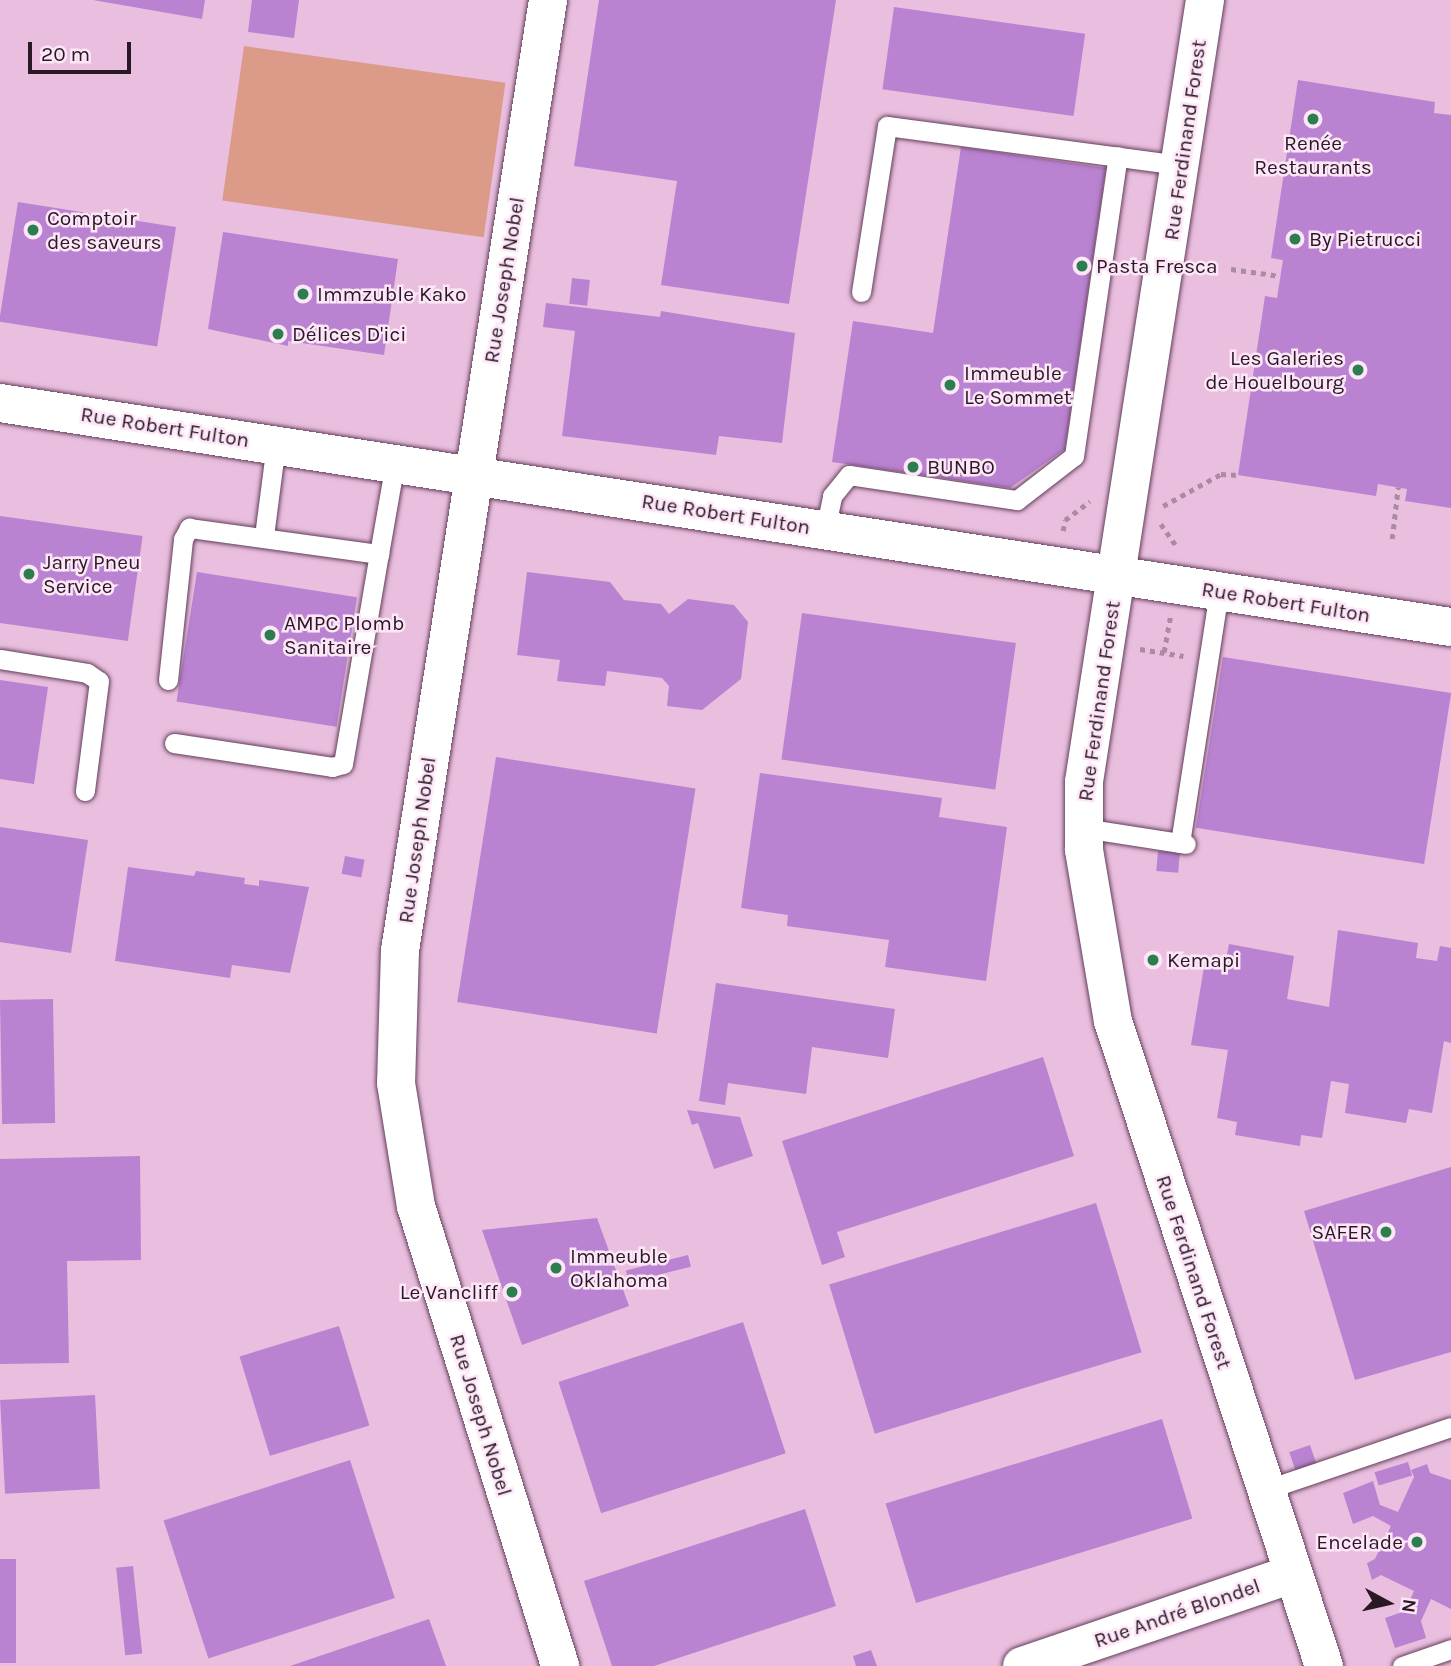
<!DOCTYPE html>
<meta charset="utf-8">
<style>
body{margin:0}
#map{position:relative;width:1451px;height:1666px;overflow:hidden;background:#e9bede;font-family:Karla,sans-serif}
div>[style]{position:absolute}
.green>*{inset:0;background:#dc9a89;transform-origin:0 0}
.building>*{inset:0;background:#b983d1;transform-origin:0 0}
.path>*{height:4.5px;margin-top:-2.25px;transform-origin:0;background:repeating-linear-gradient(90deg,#ad8aa4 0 5px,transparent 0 10px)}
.roads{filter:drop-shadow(0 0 2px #633f5b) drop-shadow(0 0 2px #633f5b)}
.lane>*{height:19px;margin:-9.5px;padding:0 9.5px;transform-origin:9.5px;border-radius:9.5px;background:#fff}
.street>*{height:38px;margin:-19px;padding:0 19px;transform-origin:19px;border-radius:19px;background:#fff}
.dots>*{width:19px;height:19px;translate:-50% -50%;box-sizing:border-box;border:4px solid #fde6f7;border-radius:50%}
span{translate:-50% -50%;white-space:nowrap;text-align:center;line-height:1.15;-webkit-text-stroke:5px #fde6f7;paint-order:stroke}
.street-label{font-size:21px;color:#291925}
.poi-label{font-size:21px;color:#291925}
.left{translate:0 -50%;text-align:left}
.right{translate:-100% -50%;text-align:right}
.north{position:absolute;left:1353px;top:1568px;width:70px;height:70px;-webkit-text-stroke:5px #fde6f7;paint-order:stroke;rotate:98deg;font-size:19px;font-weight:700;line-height:28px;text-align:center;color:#291925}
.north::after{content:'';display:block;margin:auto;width:24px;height:32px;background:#291925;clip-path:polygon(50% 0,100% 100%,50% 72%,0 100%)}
.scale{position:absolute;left:28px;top:42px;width:103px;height:32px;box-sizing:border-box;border:4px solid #291925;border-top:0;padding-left:9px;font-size:21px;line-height:24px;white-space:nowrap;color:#291925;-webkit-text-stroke:5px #fde6f7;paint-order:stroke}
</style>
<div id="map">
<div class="green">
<div style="left:244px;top:46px;width:264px;height:156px;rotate:8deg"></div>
</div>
<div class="building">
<div style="clip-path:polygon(93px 0,205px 0,202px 19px)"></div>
<div style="clip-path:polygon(252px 0,299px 0,294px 38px,248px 32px)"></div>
<div style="clip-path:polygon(599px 0,836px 0,789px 304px,661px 285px,677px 181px,574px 166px)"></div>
<div style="left:894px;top:7px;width:193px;height:83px;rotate:8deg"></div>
<div style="clip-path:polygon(1298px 80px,1435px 102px,1434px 113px,1451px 115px,1451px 508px,1405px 501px,1407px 489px,1378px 484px,1376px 496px,1238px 475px,1265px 296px,1277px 298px,1283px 260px,1271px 258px)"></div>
<div style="clip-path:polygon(961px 147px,1106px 168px,1065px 449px,1010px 488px,832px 462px,853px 321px,933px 333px)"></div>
<div style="left:18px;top:202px;width:160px;height:121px;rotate:9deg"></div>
<div style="clip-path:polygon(223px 232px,398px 259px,384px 355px,288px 341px,288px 346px,208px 329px)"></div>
<div style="left:572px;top:278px;width:18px;height:26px;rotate:6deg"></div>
<div style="clip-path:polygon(546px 303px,660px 317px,661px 311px,795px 333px,782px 443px,719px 436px,716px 455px,562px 436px,575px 331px,543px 327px)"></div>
<div style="left:0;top:516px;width:144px;height:106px;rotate:8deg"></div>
<div style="left:197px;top:572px;width:162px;height:131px;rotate:9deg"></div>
<div style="clip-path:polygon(527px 572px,610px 582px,624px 600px,661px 604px,669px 614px,688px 599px,734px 605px,748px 622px,741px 679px,702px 710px,667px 706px,669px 686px,662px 678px,607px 671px,605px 686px,557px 681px,560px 660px,517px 655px)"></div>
<div style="left:802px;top:613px;width:216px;height:148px;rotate:8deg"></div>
<div style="left:1223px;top:657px;width:231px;height:173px;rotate:9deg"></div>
<div style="clip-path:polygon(0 680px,48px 687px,34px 784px,0 779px)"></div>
<div style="left:496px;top:757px;width:202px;height:248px;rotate:9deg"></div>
<div style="clip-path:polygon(760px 773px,942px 798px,939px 817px,1007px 827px,986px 981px,885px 967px,889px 940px,787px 926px,788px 915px,741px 908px)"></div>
<div style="clip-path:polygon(0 827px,88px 840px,71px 953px,0 942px)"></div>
<div style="left:1158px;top:851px;width:22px;height:20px;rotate:5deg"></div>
<div style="left:345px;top:856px;width:20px;height:18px;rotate:11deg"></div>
<div style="clip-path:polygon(128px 867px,194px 876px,196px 871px,245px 878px,244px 884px,259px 886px,259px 880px,309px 887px,290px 973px,232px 965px,230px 978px,115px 961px)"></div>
<div style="clip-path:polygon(1338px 930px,1418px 943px,1416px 958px,1437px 961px,1440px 946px,1451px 948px,1451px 1043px,1444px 1041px,1432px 1113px,1409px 1109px,1406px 1123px,1345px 1113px,1349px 1084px,1331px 1081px,1322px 1138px,1301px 1135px,1300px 1146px,1235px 1135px,1237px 1122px,1217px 1118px,1228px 1050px,1191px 1045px,1205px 961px,1225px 965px,1229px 944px,1294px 956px,1287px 999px,1329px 1007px)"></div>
<div style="clip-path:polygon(716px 983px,895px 1009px,888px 1058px,812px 1047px,806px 1094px,728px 1083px,725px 1105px,699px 1101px)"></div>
<div style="left:53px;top:999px;width:124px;height:53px;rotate:89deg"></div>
<div style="clip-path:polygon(1043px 1057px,1074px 1156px,837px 1232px,845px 1257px,822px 1265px,782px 1141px)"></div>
<div style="clip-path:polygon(687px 1110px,740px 1117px,753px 1156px,714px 1169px,698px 1123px,692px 1125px)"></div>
<div style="clip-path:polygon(140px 1156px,141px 1260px,67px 1261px,69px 1363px,0 1364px,0 1159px)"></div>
<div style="clip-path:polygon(1451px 1167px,1451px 1352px,1355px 1380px,1304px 1211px)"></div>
<div style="left:1096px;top:1203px;width:156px;height:279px;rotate:73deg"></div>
<div style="clip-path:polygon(597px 1218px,629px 1306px,522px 1345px,482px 1230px)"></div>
<div style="left:688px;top:1255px;width:12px;height:64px;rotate:76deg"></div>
<div style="left:743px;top:1322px;width:138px;height:194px;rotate:72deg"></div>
<div style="left:339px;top:1326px;width:104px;height:104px;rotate:73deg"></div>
<div style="left:95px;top:1395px;width:94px;height:95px;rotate:87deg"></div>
<div style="left:1162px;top:1419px;width:104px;height:289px;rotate:73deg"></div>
<div style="left:1310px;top:1445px;width:24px;height:22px;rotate:71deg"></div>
<div style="left:350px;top:1460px;width:145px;height:196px;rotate:72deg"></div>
<div style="left:1408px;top:1462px;width:14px;height:35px;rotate:73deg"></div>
<div style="clip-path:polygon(1427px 1464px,1430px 1473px,1451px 1480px,1451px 1609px,1431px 1599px,1421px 1621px,1426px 1638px,1395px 1648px,1385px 1618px,1405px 1611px,1414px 1591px,1381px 1575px,1372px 1580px,1367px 1563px,1375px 1559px,1391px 1526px,1373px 1516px,1353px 1524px,1343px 1493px,1373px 1481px,1380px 1505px,1398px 1512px,1414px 1477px,1411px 1470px)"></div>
<div style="clip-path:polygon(805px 1509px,836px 1606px,654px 1666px,612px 1666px,584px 1581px)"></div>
<div style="left:0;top:1559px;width:16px;height:104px"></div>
<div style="left:133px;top:1566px;width:88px;height:17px;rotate:84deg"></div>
<div style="clip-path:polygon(429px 1619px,446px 1666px,290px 1666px)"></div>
<div style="clip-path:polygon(871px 1650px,877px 1666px,856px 1666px,853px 1656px)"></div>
</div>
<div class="path">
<div style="left:1231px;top:269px;width:49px;rotate:8.1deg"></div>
<div style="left:1163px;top:506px;width:66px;rotate:-28.9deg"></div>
<div style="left:1221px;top:474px;width:17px;rotate:3deg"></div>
<div style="left:1161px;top:524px;width:29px;rotate:55deg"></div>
<div style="left:1063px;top:531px;width:11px;rotate:-80deg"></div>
<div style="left:1065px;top:520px;width:31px;rotate:-37deg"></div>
<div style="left:1392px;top:539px;width:52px;rotate:-83.4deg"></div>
<div style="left:1140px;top:649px;width:44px;rotate:9.2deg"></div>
<div style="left:1164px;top:652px;width:35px;rotate:-80deg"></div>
</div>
<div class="roads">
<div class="lane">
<div style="left:861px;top:292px;width:168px;rotate:-81.1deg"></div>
<div style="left:887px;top:126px;width:297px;rotate:7.6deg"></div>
<div style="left:825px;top:530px;width:35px;rotate:-78deg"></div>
<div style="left:832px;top:496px;width:27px;rotate:-51deg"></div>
<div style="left:849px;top:475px;width:170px;rotate:8.5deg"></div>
<div style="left:1017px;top:500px;width:72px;rotate:-37.7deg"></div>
<div style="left:1074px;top:456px;width:303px;rotate:-81.7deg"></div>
<div style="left:264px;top:536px;width:93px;rotate:-82.6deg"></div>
<div style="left:0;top:659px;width:88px;rotate:9.1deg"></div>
<div style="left:87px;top:673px;width:14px;rotate:34deg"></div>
<div style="left:99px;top:681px;width:111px;rotate:97.3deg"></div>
<div style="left:168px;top:680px;width:142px;rotate:-83.9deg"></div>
<div style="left:183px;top:539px;width:13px;rotate:-61deg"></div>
<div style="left:189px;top:528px;width:192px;rotate:7.8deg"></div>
<div style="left:379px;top:554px;width:93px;rotate:-80.1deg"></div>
<div style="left:174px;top:743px;width:160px;rotate:8.6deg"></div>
<div style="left:332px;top:767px;width:11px;rotate:-15deg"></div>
<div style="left:343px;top:764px;width:213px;rotate:-80.3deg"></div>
<div style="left:1084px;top:828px;width:103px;rotate:8.9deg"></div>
<div style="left:1180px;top:843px;width:254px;rotate:-81.2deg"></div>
<div style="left:1265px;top:1490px;width:196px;rotate:-18.7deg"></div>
<div style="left:1402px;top:1666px;width:52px;rotate:-19.1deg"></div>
</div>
<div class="street">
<div style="left:548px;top:0;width:961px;rotate:98.85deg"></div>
<div style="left:400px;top:950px;width:133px;rotate:91.7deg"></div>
<div style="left:396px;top:1083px;width:125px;rotate:80.8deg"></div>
<div style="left:416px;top:1206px;width:482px;rotate:72.6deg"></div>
<div style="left:1205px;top:0;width:791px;rotate:98.8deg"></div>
<div style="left:1084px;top:782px;width:68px;rotate:90deg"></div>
<div style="left:1084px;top:850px;width:173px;rotate:80.4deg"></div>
<div style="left:1113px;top:1021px;width:679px;rotate:71.89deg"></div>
<div style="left:0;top:403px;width:1468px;rotate:8.78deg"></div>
<div style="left:1022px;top:1666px;width:286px;rotate:-18.8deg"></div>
</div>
</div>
<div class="dots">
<div style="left:1313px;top:119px;background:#2c7e50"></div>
<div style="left:33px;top:230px;background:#2c7e50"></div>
<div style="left:1295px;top:239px;background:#2c7e50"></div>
<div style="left:1082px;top:266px;background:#2c7e50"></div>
<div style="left:303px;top:294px;background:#2c7e50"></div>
<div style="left:278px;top:334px;background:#2c7e50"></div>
<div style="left:1358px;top:370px;background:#2c7e50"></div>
<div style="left:950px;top:385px;background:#2c7e50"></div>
<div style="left:913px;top:467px;background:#2c7e50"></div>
<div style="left:29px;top:574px;background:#2c7e50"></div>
<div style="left:270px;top:635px;background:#2c7e50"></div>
<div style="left:1153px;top:960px;background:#2c7e50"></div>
<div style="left:1386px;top:1232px;background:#2c7e50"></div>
<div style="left:556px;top:1268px;background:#2c7e50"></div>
<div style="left:512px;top:1292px;background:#2c7e50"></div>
<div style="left:1417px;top:1542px;background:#2c7e50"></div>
</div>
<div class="street-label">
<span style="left:1185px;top:140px;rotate:-82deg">Rue Ferdinand Forest</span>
<span style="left:504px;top:280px;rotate:-81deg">Rue Joseph Nobel</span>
<span style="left:165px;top:427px;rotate:9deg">Rue Robert Fulton</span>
<span style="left:726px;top:514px;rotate:9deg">Rue Robert Fulton</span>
<span style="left:1286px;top:602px;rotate:9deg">Rue Robert Fulton</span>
<span style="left:1099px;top:701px;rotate:-82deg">Rue Ferdinand Forest</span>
<span style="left:417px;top:840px;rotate:-82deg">Rue Joseph Nobel</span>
<span style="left:1194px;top:1272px;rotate:72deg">Rue Ferdinand Forest</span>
<span style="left:481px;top:1415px;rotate:73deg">Rue Joseph Nobel</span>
<span style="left:1177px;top:1613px;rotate:-19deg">Rue André Blondel</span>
</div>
<div class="poi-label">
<span style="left:1313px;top:155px">Renée<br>Restaurants</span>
<span class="left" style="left:47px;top:230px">Comptoir<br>des saveurs</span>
<span class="left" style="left:1309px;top:239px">By Pietrucci</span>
<span class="left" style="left:1096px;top:266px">Pasta Fresca</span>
<span class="left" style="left:317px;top:294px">Immzuble Kako</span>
<span class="left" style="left:292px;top:334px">Délices D'ici</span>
<span class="right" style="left:1344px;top:370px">Les Galeries<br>de Houelbourg</span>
<span class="left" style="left:964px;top:385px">Immeuble<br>Le Sommet</span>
<span class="left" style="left:927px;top:467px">BUNBO</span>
<span class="left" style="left:43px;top:574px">Jarry Pneu<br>Service</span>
<span class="left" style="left:284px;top:635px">AMPC Plomb<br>Sanitaire</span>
<span class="left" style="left:1167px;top:960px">Kemapi</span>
<span class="right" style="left:1372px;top:1232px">SAFER</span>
<span class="left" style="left:570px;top:1268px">Immeuble<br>Oklahoma</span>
<span class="right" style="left:498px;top:1292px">Le Vancliff</span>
<span class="right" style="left:1403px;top:1542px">Encelade</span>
</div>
<div class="north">N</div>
<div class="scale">20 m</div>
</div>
